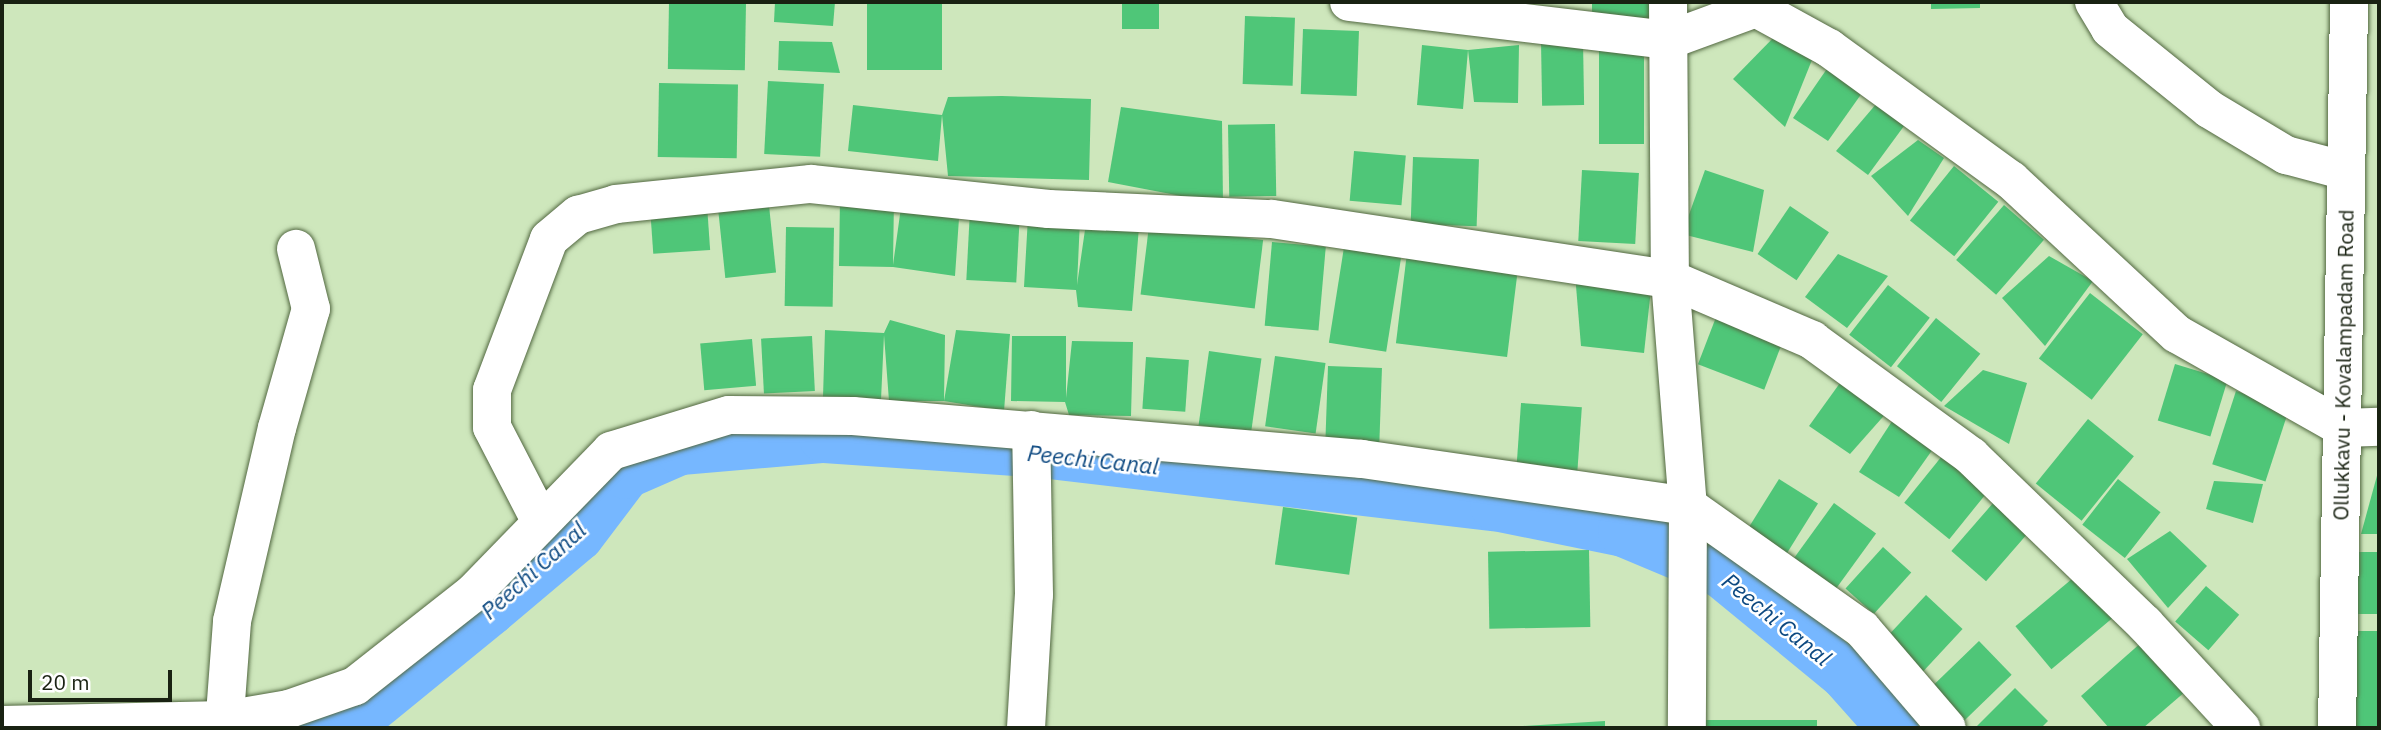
<!DOCTYPE html>
<style>
body{margin:0}
#map{position:relative;width:2381px;height:730px;overflow:hidden;background:#cee7bc;font-family:"IBM Plex Sans",sans-serif}
div>[style]{position:absolute}
.canal>*{height:51px;margin:-25.5px;padding:0 25.5px;transform-origin:25.5px;border-radius:25.5px;background:#76b7ff}
.building>*{inset:0;background:#4fc678;transform-origin:0 0}
.roads{filter:drop-shadow(0 0 2px #526841) drop-shadow(0 0 2px #526841)}
.street>*{height:38px;margin:-19px;padding:0 19px;transform-origin:19px;border-radius:19px;background:#fff}
.secondary>*{height:38px;margin:-19px;padding:0 19px;transform-origin:19px;border-radius:19px;background:#fff}
span{translate:-50% -50%;white-space:nowrap;text-align:center;line-height:1.15;-webkit-text-stroke:5px #fff;paint-order:stroke}
.street-label{font-size:21px;color:#192212}
.water-label{font-size:23px;color:#0d4981;font-style:italic}
.frame{position:absolute;inset:0;border:4px solid #192212;pointer-events:none}
.scale{position:absolute;left:28px;top:670px;width:144px;height:32px;box-sizing:border-box;border:4px solid #192212;border-top:0;padding-left:9px;font-size:21px;line-height:24px;white-space:nowrap;color:#192212;-webkit-text-stroke:5px #fff;paint-order:stroke}
</style>
<div id="map">
<div class="canal">
<div style="left:324px;top:728px;width:30px;rotate:-14deg"></div>
<div style="left:353px;top:721px;width:176px;rotate:-39.2deg"></div>
<div style="left:489px;top:610px;width:116px;rotate:-40.1deg"></div>
<div style="left:578px;top:535px;width:78px;rotate:-52.8deg"></div>
<div style="left:625px;top:473px;width:60px;rotate:-23.6deg"></div>
<div style="left:680px;top:449px;width:144px;rotate:-4.8deg"></div>
<div style="left:824px;top:437px;width:208px;rotate:3.9deg"></div>
<div style="left:1032px;top:451px;width:466px;rotate:6.7deg"></div>
<div style="left:1495px;top:505px;width:131px;rotate:11.5deg"></div>
<div style="left:1623px;top:531px;width:106px;rotate:22.7deg"></div>
<div style="left:1721px;top:572px;width:161px;rotate:39.4deg"></div>
<div style="left:1845px;top:674px;width:72px;rotate:48.4deg"></div>
</div>
<div class="building">
<div style="left:669px;top:2px;width:77px;height:67px;rotate:1deg"></div>
<div style="clip-path:polygon(775px 2px,835px 2px,833px 26px,774px 22px)"></div>
<div style="left:867px;top:2px;width:75px;height:68px"></div>
<div style="left:1122px;top:2px;width:37px;height:27px"></div>
<div style="left:1592px;top:2px;width:58px;height:17px"></div>
<div style="clip-path:polygon(1931px 2px,1980px 2px,1980px 8px,1931px 9px)"></div>
<div style="left:1245px;top:16px;width:50px;height:68px;rotate:2deg"></div>
<div style="left:1303px;top:29px;width:56px;height:65px;rotate:2deg"></div>
<div style="clip-path:polygon(1776px 35px,1816px 50px,1785px 127px,1733px 79px)"></div>
<div style="clip-path:polygon(779px 41px,832px 42px,840px 73px,778px 70px)"></div>
<div style="left:1583px;top:41px;width:64px;height:42px;rotate:89deg"></div>
<div style="clip-path:polygon(1422px 45px,1468px 50px,1519px 45px,1518px 103px,1474px 102px,1468px 50px,1463px 109px,1417px 105px)"></div>
<div style="left:1599px;top:50px;width:45px;height:94px"></div>
<div style="clip-path:polygon(1833px 60px,1862px 93px,1828px 141px,1793px 118px)"></div>
<div style="left:768px;top:81px;width:56px;height:73px;rotate:3deg"></div>
<div style="left:659px;top:83px;width:79px;height:74px;rotate:1deg"></div>
<div style="clip-path:polygon(1002px 96px,1091px 99px,1089px 180px,948px 176px,942px 115px,938px 161px,848px 151px,853px 105px,942px 115px,948px 97px)"></div>
<div style="clip-path:polygon(1877px 103px,1904px 126px,1868px 175px,1836px 151px)"></div>
<div style="clip-path:polygon(1121px 107px,1222px 121px,1223px 204px,1108px 182px)"></div>
<div style="left:1275px;top:124px;width:72px;height:47px;rotate:89deg"></div>
<div style="clip-path:polygon(1918px 140px,1944px 158px,1908px 216px,1871px 176px)"></div>
<div style="left:1354px;top:151px;width:52px;height:50px;rotate:5deg"></div>
<div style="left:1413px;top:157px;width:66px;height:67px;rotate:2deg"></div>
<div style="left:1954px;top:166px;width:57px;height:70px;rotate:39deg"></div>
<div style="left:1582px;top:170px;width:57px;height:71px;rotate:3deg"></div>
<div style="clip-path:polygon(1705px 170px,1764px 190px,1753px 252px,1682px 234px)"></div>
<div style="left:768px;top:196px;width:77px;height:51px;rotate:84deg"></div>
<div style="clip-path:polygon(840px 198px,894px 199px,893px 265px,902px 200px,960px 204px,955px 276px,893px 267px,839px 266px)"></div>
<div style="left:707px;top:205px;width:45px;height:57px;rotate:86deg"></div>
<div style="left:2004px;top:205px;width:53px;height:73px;rotate:41deg"></div>
<div style="left:1790px;top:206px;width:47px;height:58px;rotate:34deg"></div>
<div style="left:970px;top:210px;width:50px;height:70px;rotate:3deg"></div>
<div style="clip-path:polygon(1028px 217px,1080px 220px,1077px 285px,1086px 223px,1139px 227px,1132px 311px,1078px 307px,1076px 290px,1024px 287px)"></div>
<div style="left:1149px;top:226px;width:115px;height:69px;rotate:7deg"></div>
<div style="left:786px;top:227px;width:48px;height:79px;rotate:1deg"></div>
<div style="left:1345px;top:241px;width:58px;height:103px;rotate:9deg"></div>
<div style="left:1272px;top:242px;width:54px;height:84px;rotate:5deg"></div>
<div style="left:1407px;top:253px;width:112px;height:91px;rotate:7deg"></div>
<div style="clip-path:polygon(1838px 254px,1888px 276px,1847px 328px,1805px 297px)"></div>
<div style="clip-path:polygon(2049px 256px,2093px 281px,2045px 346px,2002px 298px)"></div>
<div style="clip-path:polygon(1575px 274px,1652px 280px,1644px 353px,1581px 346px)"></div>
<div style="left:1888px;top:285px;width:53px;height:63px;rotate:38deg"></div>
<div style="left:2090px;top:293px;width:67px;height:83px;rotate:38deg"></div>
<div style="left:1718px;top:312px;width:71px;height:56px;rotate:21deg"></div>
<div style="left:1936px;top:318px;width:57px;height:62px;rotate:39deg"></div>
<div style="clip-path:polygon(890px 320px,945px 335px,944px 401px,889px 401px,884px 335px,881px 400px,823px 397px,825px 330px,884px 333px)"></div>
<div style="clip-path:polygon(956px 330px,1010px 334px,1004px 411px,944px 401px)"></div>
<div style="left:812px;top:336px;width:55px;height:51px;rotate:87deg"></div>
<div style="clip-path:polygon(1012px 336px,1066px 336px,1066px 398px,1072px 341px,1133px 342px,1131px 416px,1069px 415px,1065px 402px,1011px 401px)"></div>
<div style="left:752px;top:339px;width:47px;height:52px;rotate:85deg"></div>
<div style="left:1209px;top:351px;width:53px;height:75px;rotate:8deg"></div>
<div style="left:1275px;top:356px;width:51px;height:71px;rotate:8deg"></div>
<div style="left:1146px;top:357px;width:43px;height:52px;rotate:4deg"></div>
<div style="left:2175px;top:364px;width:55px;height:59px;rotate:17deg"></div>
<div style="left:1328px;top:366px;width:54px;height:80px;rotate:2deg"></div>
<div style="clip-path:polygon(1983px 370px,2027px 383px,2009px 444px,1944px 406px)"></div>
<div style="clip-path:polygon(1845px 376px,1889px 410px,1850px 454px,1809px 426px)"></div>
<div style="left:2236px;top:391px;width:56px;height:77px;rotate:18deg"></div>
<div style="left:1521px;top:403px;width:61px;height:64px;rotate:4deg"></div>
<div style="clip-path:polygon(1898px 412px,1933px 449px,1899px 497px,1859px 472px)"></div>
<div style="left:2088px;top:419px;width:59px;height:83px;rotate:39deg"></div>
<div style="left:1942px;top:456px;width:58px;height:60px;rotate:39deg"></div>
<div style="clip-path:polygon(2378px 472px,2379px 534px,2361px 534px)"></div>
<div style="left:1779px;top:479px;width:46px;height:64px;rotate:32deg"></div>
<div style="left:2118px;top:479px;width:54px;height:58px;rotate:38deg"></div>
<div style="clip-path:polygon(2214px 481px,2263px 484px,2253px 523px,2206px 509px)"></div>
<div style="left:1994px;top:502px;width:46px;height:65px;rotate:41deg"></div>
<div style="left:1834px;top:503px;width:52px;height:75px;rotate:36deg"></div>
<div style="left:1283px;top:507px;width:75px;height:58px;rotate:8deg"></div>
<div style="clip-path:polygon(2170px 531px,2207px 566px,2168px 608px,2127px 559px)"></div>
<div style="left:1883px;top:547px;width:38px;height:56px;rotate:42deg"></div>
<div style="left:1589px;top:550px;width:77px;height:101px;rotate:89deg"></div>
<div style="left:2379px;top:552px;width:62px;height:23px;rotate:90deg"></div>
<div style="left:2079px;top:573px;width:56px;height:83px;rotate:50deg"></div>
<div style="left:2206px;top:586px;width:44px;height:47px;rotate:41deg"></div>
<div style="left:1926px;top:595px;width:50px;height:63px;rotate:43deg"></div>
<div style="left:2379px;top:631px;width:97px;height:28px;rotate:90deg"></div>
<div style="left:1979px;top:641px;width:47px;height:70px;rotate:46deg"></div>
<div style="clip-path:polygon(2143px 641px,2186px 691px,2143px 728px,2109px 728px,2081px 696px)"></div>
<div style="clip-path:polygon(2015px 688px,2048px 721px,2041px 728px,1975px 728px)"></div>
<div style="left:1817px;top:720px;width:8px;height:115px;rotate:90deg"></div>
<div style="clip-path:polygon(1605px 721px,1605px 728px,1523px 728px,1523px 726px)"></div>
</div>
<div class="roads">
<div class="street">
<div style="left:1349px;top:2px;width:322px;rotate:6.8deg"></div>
<div style="left:1669px;top:40px;width:93px;rotate:-20.2deg"></div>
<div style="left:1668px;top:2px;width:277px;rotate:89.6deg"></div>
<div style="left:1670px;top:279px;width:228px;rotate:85.5deg"></div>
<div style="left:1688px;top:506px;width:222px;rotate:90.3deg"></div>
<div style="left:1745px;top:2px;width:96px;rotate:28.7deg"></div>
<div style="left:1829px;top:48px;width:225px;rotate:36deg"></div>
<div style="left:2011px;top:180px;width:226px;rotate:42.9deg"></div>
<div style="left:2177px;top:334px;width:191px;rotate:29.5deg"></div>
<div style="left:2343px;top:428px;width:36px;rotate:-2deg"></div>
<div style="left:2094px;top:2px;width:31px;rotate:59deg"></div>
<div style="left:2110px;top:29px;width:127px;rotate:38.9deg"></div>
<div style="left:2209px;top:109px;width:90px;rotate:30.9deg"></div>
<div style="left:2286px;top:155px;width:62px;rotate:14.9deg"></div>
<div style="left:541px;top:522px;width:107px;rotate:-117.3deg"></div>
<div style="left:492px;top:427px;width:37px;rotate:-90deg"></div>
<div style="left:492px;top:390px;width:161px;rotate:-69.3deg"></div>
<div style="left:549px;top:239px;width:38px;rotate:-40deg"></div>
<div style="left:578px;top:215px;width:40px;rotate:-16deg"></div>
<div style="left:616px;top:204px;width:196px;rotate:-5.9deg"></div>
<div style="left:811px;top:184px;width:239px;rotate:6deg"></div>
<div style="left:1049px;top:209px;width:223px;rotate:2.6deg"></div>
<div style="left:1272px;top:219px;width:402px;rotate:8.6deg"></div>
<div style="left:1670px;top:279px;width:155px;rotate:23.2deg"></div>
<div style="left:1812px;top:340px;width:197px;rotate:36.1deg"></div>
<div style="left:1971px;top:456px;width:242px;rotate:44deg"></div>
<div style="left:2145px;top:624px;width:142px;rotate:47.3deg"></div>
<div style="left:2px;top:725px;width:223px;rotate:-1.3deg"></div>
<div style="left:225px;top:720px;width:65px;rotate:-9.8deg"></div>
<div style="left:289px;top:709px;width:70px;rotate:-19.2deg"></div>
<div style="left:355px;top:686px;width:150px;rotate:-38.2deg"></div>
<div style="left:473px;top:593px;width:198px;rotate:-45.8deg"></div>
<div style="left:611px;top:451px;width:123px;rotate:-17deg"></div>
<div style="left:729px;top:415px;width:124px;rotate:0.5deg"></div>
<div style="left:853px;top:416px;width:511px;rotate:4.83deg"></div>
<div style="left:1362px;top:459px;width:329px;rotate:8.2deg"></div>
<div style="left:1688px;top:506px;width:213px;rotate:35.3deg"></div>
<div style="left:1862px;top:629px;width:130px;rotate:49.4deg"></div>
<div style="left:224px;top:728px;width:107px;rotate:-85.7deg"></div>
<div style="left:232px;top:621px;width:198px;rotate:-76.9deg"></div>
<div style="left:277px;top:428px;width:124px;rotate:-74.1deg"></div>
<div style="left:311px;top:309px;width:62px;rotate:-104deg"></div>
<div style="left:1026px;top:728px;width:133px;rotate:-86.6deg"></div>
<div style="left:1034px;top:595px;width:165px;rotate:-91deg"></div>
</div>
<div class="secondary">
<div style="left:2337px;top:728px;width:726px;rotate:-89.05deg"></div>
</div>
</div>
<div class="street-label">
<span style="left:2343px;top:365px;rotate:-89deg">Ollukkavu - Kovalampadam Road</span>
</div>
<div class="water-label">
<span style="left:1093px;top:459px;rotate:6deg">Peechi Canal</span>
<span style="left:533px;top:570px;rotate:-42deg">Peechi Canal</span>
<span style="left:1777px;top:619px;rotate:39deg">Peechi Canal</span>
</div>
<div class="frame"></div>
<div class="scale">20 m</div>
</div>
